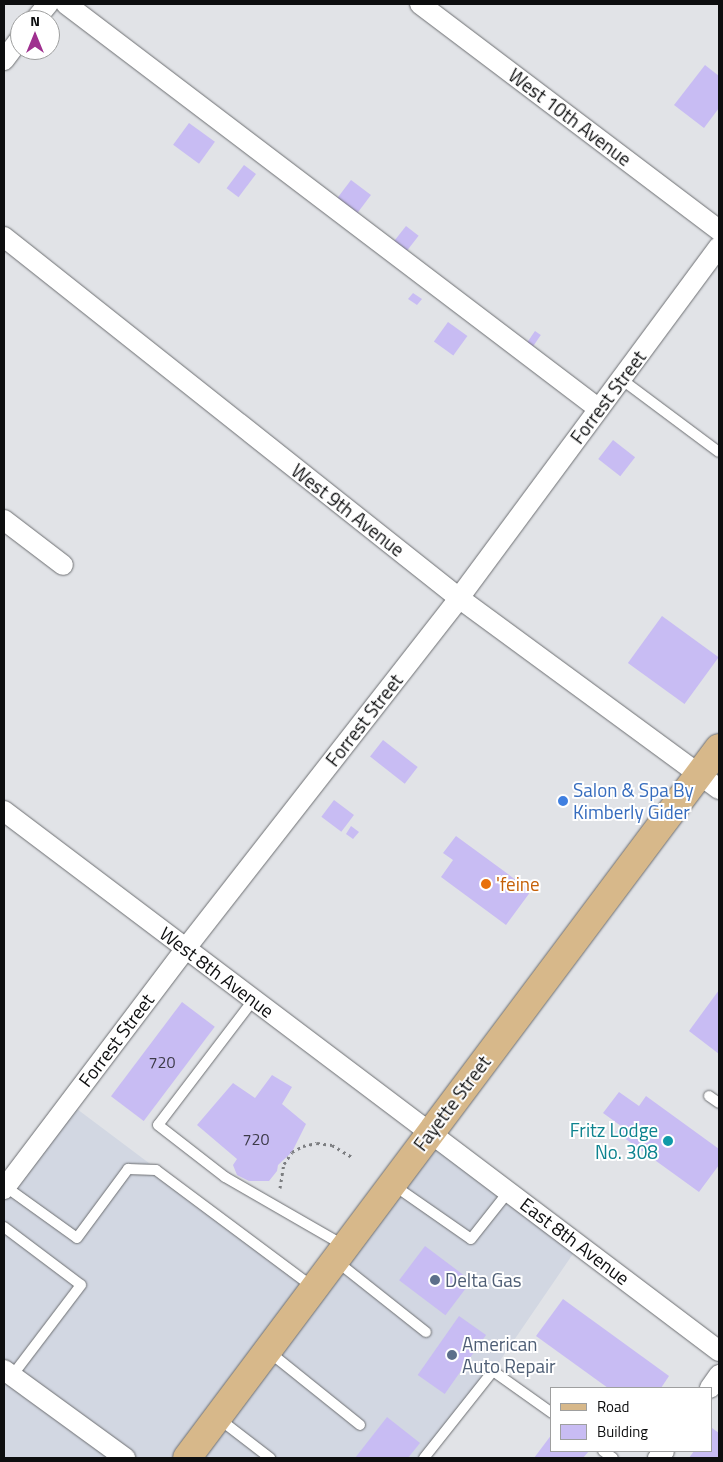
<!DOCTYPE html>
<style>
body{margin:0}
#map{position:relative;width:723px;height:1462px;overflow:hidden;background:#e1e3e7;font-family:"Titillium Web",sans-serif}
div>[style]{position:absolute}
.built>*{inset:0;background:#d2d7e2}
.building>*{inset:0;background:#c8bcf3;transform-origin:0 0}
.path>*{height:3px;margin-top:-1.5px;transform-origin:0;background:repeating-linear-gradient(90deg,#7c7e81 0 2.5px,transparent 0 6.5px)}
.roads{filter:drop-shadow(0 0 1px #6c6e71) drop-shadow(0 0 1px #6c6e71)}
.lane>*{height:10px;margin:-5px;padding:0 5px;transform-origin:5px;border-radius:5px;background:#fff}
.street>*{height:20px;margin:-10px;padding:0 10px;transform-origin:10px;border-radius:10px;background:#fff}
.primary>*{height:28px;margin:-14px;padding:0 14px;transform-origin:14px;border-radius:14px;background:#d7b88a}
.dots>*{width:14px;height:14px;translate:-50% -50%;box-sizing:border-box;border:2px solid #fff;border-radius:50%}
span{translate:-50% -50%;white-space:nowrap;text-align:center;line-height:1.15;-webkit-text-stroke:4px #fff;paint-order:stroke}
.number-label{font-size:16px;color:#3c3a48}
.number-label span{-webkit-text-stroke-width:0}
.street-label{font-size:19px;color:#0d0e0f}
.shop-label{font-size:19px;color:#366cbe}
.left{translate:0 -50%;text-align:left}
.food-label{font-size:19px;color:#c56008}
.culture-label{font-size:19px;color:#0d838f}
.right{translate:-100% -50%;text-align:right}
.service-label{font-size:19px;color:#4e5e75}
.frame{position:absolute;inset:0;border:5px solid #0d0e0f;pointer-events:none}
.legend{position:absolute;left:550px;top:1387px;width:162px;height:65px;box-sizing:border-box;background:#fff;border:1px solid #9e9f9f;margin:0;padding:6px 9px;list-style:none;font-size:15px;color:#0d0e0f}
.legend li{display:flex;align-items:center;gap:10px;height:25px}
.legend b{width:25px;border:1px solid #9e9f9f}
.north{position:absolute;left:10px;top:10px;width:50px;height:50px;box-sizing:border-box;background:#fff;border:1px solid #9e9f9f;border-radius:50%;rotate:0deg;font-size:14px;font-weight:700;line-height:20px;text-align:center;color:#0d0e0f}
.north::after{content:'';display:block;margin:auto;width:18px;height:22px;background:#9f308f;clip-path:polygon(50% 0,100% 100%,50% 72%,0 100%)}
</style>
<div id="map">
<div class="built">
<div style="clip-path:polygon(69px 1103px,314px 1287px,430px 1132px,579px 1245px,493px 1371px,424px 1458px,4px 1458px,4px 1189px)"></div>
</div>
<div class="building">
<div style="clip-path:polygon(705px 65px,719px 76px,719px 108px,704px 128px,674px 105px)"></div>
<div style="left:189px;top:123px;width:32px;height:27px;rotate:36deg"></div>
<div style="left:244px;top:165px;width:15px;height:29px;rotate:37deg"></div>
<div style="left:351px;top:180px;width:25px;height:26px;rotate:37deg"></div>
<div style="left:406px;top:226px;width:16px;height:23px;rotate:38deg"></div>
<div style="clip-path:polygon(413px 293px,422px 299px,417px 305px,408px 299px)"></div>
<div style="left:448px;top:322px;width:24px;height:24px;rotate:36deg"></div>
<div style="left:535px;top:331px;width:7px;height:14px;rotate:34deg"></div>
<div style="left:613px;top:440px;width:28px;height:24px;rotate:38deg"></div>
<div style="left:662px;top:616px;width:70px;height:58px;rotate:36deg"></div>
<div style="left:383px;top:740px;width:44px;height:21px;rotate:38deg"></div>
<div style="left:334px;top:800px;width:25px;height:21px;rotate:37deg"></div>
<div style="clip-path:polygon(351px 826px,359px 832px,353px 839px,346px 834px)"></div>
<div style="clip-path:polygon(456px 836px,531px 891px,506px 925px,441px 877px,453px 860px,443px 853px)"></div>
<div style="clip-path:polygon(719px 990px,719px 1054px,689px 1031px)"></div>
<div style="left:182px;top:1002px;width:41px;height:118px;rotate:37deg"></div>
<div style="clip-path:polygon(272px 1075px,292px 1087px,282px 1104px,306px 1124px,292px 1152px,278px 1165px,277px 1171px,269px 1181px,249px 1181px,237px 1175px,233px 1165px,237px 1159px,197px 1125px,233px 1083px,255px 1098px)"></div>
<div style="clip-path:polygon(619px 1092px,639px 1106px,646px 1096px,719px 1149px,719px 1165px,699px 1192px,616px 1132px,621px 1126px,603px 1113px)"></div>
<div style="left:425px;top:1246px;width:58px;height:43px;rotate:37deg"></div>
<div style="clip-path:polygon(563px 1299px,669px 1376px,661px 1388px,608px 1388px,536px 1336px)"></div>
<div style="left:459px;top:1316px;width:33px;height:72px;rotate:35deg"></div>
<div style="clip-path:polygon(387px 1417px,420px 1443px,408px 1458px,355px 1458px)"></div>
<div style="clip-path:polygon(712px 1428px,719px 1433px,719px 1458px,689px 1458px,694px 1451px,712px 1451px)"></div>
<div style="clip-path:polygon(552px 1434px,552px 1451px,589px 1451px,583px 1458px,534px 1458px)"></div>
</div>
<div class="path">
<div style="left:280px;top:1188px;width:24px;rotate:-81deg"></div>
<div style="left:284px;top:1164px;width:14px;rotate:-56deg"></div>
<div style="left:292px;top:1152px;width:13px;rotate:-29deg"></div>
<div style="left:303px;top:1146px;width:14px;rotate:-12deg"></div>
<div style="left:317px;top:1143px;width:15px;rotate:8deg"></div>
<div style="left:332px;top:1145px;width:23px;rotate:31deg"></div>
</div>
<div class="roads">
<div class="lane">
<div style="left:621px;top:379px;width:122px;rotate:36.7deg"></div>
<div style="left:254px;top:999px;width:158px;rotate:127.3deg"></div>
<div style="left:158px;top:1125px;width:85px;rotate:37.8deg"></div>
<div style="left:225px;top:1177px;width:138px;rotate:29.9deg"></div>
<div style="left:709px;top:1096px;width:12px;rotate:35deg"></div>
<div style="left:392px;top:1184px;width:96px;rotate:34.8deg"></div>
<div style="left:471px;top:1239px;width:61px;rotate:-51.6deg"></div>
<div style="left:6px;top:1187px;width:87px;rotate:35.7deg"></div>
<div style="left:77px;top:1238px;width:86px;rotate:-53.5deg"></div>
<div style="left:128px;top:1169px;width:28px;rotate:2deg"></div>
<div style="left:156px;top:1170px;width:196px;rotate:36.7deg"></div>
<div style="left:4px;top:1227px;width:96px;rotate:37deg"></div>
<div style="left:81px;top:1285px;width:114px;rotate:127.2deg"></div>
<div style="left:335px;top:1260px;width:116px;rotate:38.4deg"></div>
<div style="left:268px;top:1351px;width:118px;rotate:38.8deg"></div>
<div style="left:218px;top:1418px;width:66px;rotate:37.6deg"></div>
<div style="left:603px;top:1451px;width:12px;rotate:35deg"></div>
<div style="left:424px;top:1458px;width:111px;rotate:-51.6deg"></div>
<div style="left:493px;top:1371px;width:72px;rotate:35.4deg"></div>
</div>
<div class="street">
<div style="left:66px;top:4px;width:669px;rotate:37.23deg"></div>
<div style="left:420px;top:4px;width:375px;rotate:37.1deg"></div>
<div style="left:35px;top:20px;width:21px;rotate:-51deg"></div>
<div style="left:4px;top:60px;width:26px;rotate:-53deg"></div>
<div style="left:4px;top:237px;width:581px;rotate:38.43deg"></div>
<div style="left:459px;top:598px;width:323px;rotate:36.3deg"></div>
<div style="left:4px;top:520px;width:74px;rotate:37.3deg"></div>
<div style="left:4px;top:811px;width:896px;rotate:37.06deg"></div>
<div style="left:4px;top:1189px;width:302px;rotate:-52.9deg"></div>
<div style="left:186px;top:948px;width:444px;rotate:-52deg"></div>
<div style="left:459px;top:598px;width:437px;rotate:-53.5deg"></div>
<div style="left:4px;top:1370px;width:150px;rotate:36deg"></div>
<div style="left:710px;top:1388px;width:16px;rotate:-55deg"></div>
<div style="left:658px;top:1458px;width:9px;rotate:-49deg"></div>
</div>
<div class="primary">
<div style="left:187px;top:1458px;width:887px;rotate:-53.16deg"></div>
</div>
</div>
<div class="dots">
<div style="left:563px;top:801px;background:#3f7fe0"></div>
<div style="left:486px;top:884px;background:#e8710a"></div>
<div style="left:668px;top:1141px;background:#0f9aa8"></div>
<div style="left:435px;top:1280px;background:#5c6f8a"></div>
<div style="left:452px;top:1355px;background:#5c6f8a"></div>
</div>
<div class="number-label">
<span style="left:162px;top:1062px">720</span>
<span style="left:256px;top:1139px">720</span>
</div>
<div class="street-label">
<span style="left:570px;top:117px;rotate:37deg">West 10th Avenue</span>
<span style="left:608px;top:397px;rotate:-53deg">Forrest Street</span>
<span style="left:348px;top:510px;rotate:38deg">West 9th Avenue</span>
<span style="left:364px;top:720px;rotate:-52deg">Forrest Street</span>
<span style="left:217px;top:972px;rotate:37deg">West 8th Avenue</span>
<span style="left:116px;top:1040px;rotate:-53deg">Forrest Street</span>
<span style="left:452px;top:1103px;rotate:-53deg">Fayette Street</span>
<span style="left:575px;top:1241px;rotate:37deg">East 8th Avenue</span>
</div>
<div class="shop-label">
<span class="left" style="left:573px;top:801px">Salon &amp; Spa By<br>Kimberly Gider</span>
</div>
<div class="food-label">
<span class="left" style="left:496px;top:884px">'feine</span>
</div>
<div class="culture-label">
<span class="right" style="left:658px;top:1141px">Fritz Lodge<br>No. 308</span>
</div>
<div class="service-label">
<span class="left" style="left:445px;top:1280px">Delta Gas</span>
<span class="left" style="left:462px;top:1355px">American<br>Auto Repair</span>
</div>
<div class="frame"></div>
<ul class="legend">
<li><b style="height:6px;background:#d7b88a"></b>Road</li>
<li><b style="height:14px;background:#c8bcf3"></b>Building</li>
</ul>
<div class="north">N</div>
</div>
